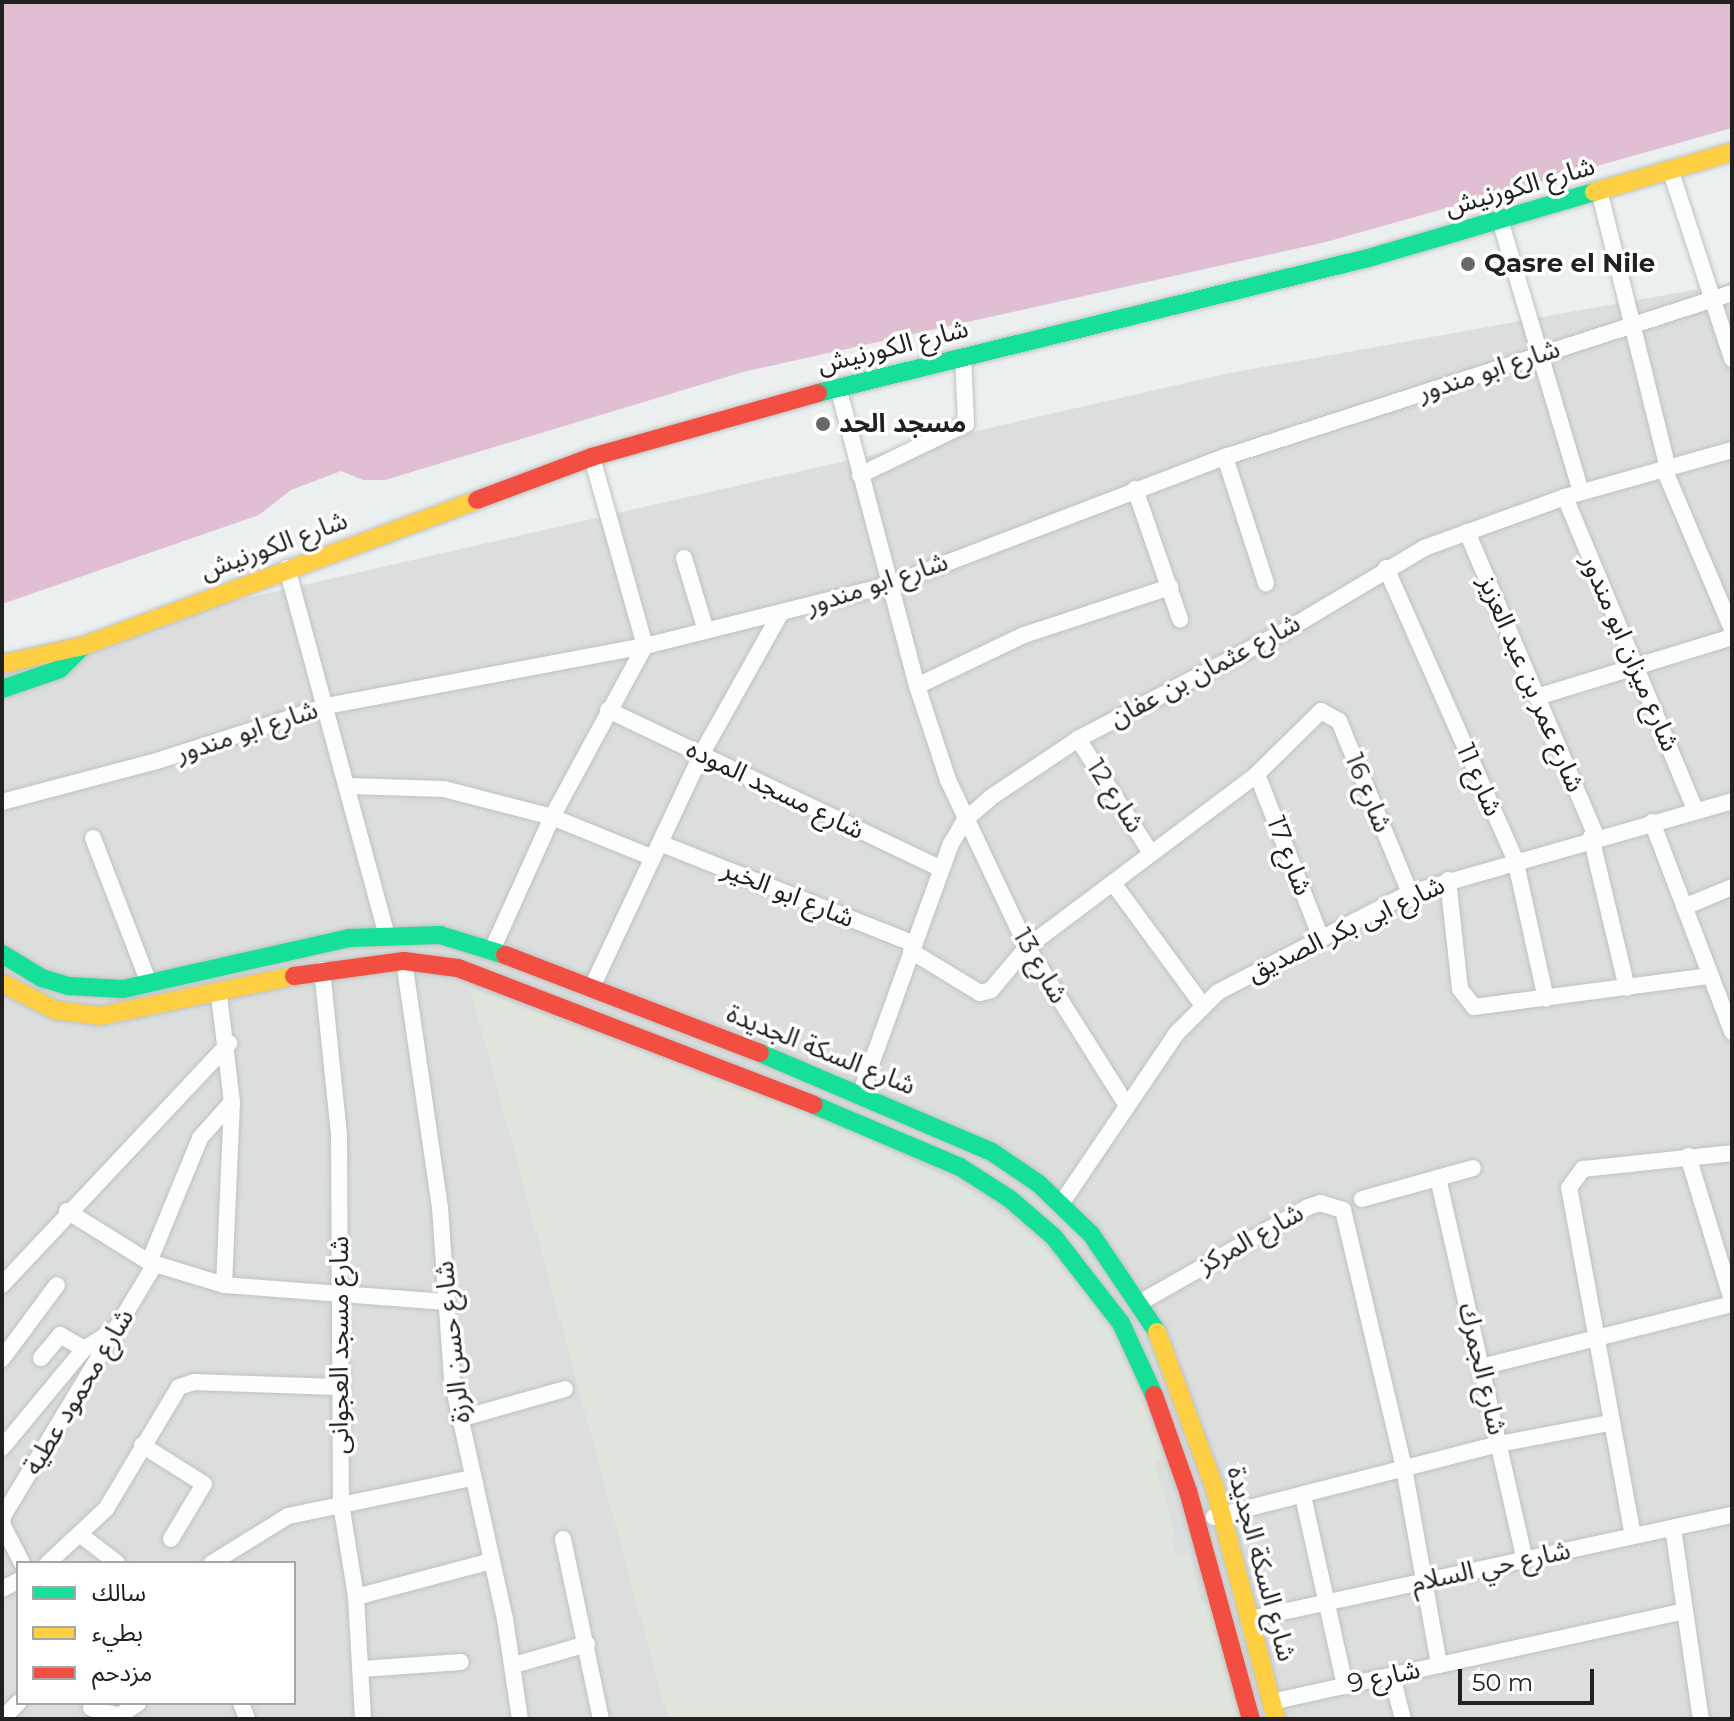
<!DOCTYPE html>
<meta charset="utf-8">
<style>
body{margin:0}
#map{position:relative;width:1734px;height:1721px;overflow:hidden;background:#ebefef;font-family:Montserrat,"Noto Sans Arabic",sans-serif}
div>[style]{position:absolute}
.residential>*{inset:0;background:#dcdede}
.industrial>*{inset:0;background:#dfe4dc}
.water>*{inset:0;background:#e0bfd3}
.roads{filter:drop-shadow(0 0 2px #bfc1c1) drop-shadow(0 0 2px #bfc1c1)}
.street>*{height:16px;margin:-8px;padding:0 8px;transform-origin:8px;border-radius:8px;background:#fcfdfd}
.fast>*{height:18px;margin:-9px;padding:0 9px;transform-origin:9px;border-radius:9px;background:#16e098}
.slow>*{height:18px;margin:-9px;padding:0 9px;transform-origin:9px;border-radius:9px;background:#ffcf43}
.jam>*{height:18px;margin:-9px;padding:0 9px;transform-origin:9px;border-radius:9px;background:#f24e42}
.dots>*{width:22px;height:22px;translate:-50% -50%;box-sizing:border-box;border:4px solid #fff;border-radius:50%}
span{translate:-50% -50%;white-space:nowrap;text-align:center;line-height:1.15;-webkit-text-stroke:7px #fff;paint-order:stroke}
.street-label{font-size:26px;color:#212121}
.poi-label{font-size:26px;color:#212121;font-weight:700}
.left{translate:0 -50%;text-align:left}
.frame{position:absolute;inset:0;border:4px solid #212121;pointer-events:none}
.legend{position:absolute;left:16px;top:1561px;width:280px;height:144px;box-sizing:border-box;background:#fff;border:2px solid #a6a6a6;margin:0;padding:10px 14px;list-style:none;font-size:24px;color:#212121}
.legend li{display:flex;align-items:center;gap:16px;height:40px}
.legend b{width:40px;border:2px solid #a6a6a6}
.scale{position:absolute;left:1458px;top:1669px;width:136px;height:36px;box-sizing:border-box;border:4px solid #212121;border-top:0;padding-left:10px;font-size:24px;line-height:28px;white-space:nowrap;color:#212121;-webkit-text-stroke:6px #fff;paint-order:stroke}
</style>
<div id="map">
<div class="residential">
<div style="clip-path:polygon(evenodd,1732px 283px,1732px 1719px,2px 1719px,2px 654px,1225px 374px,1732px 283px,18px 1563px,294px 1563px,294px 1703px,18px 1703px,18px 1563px)"></div>
</div>
<div class="industrial">
<div style="clip-path:polygon(470px 988px,837px 1123px,967px 1189px,1044px 1244px,1089px 1294px,1123px 1348px,1166px 1453px,1155px 1464px,1176px 1536px,1170px 1538px,1178px 1555px,1190px 1553px,1201px 1602px,1210px 1601px,1241px 1719px,668px 1719px)"></div>
</div>
<div class="water">
<div style="clip-path:polygon(2px 2px,1732px 2px,1732px 128px,1326px 242px,743px 372px,385px 480px,363px 480px,341px 471px,291px 490px,259px 515px,2px 604px)"></div>
</div>
<div class="roads">
<div class="street">
<div style="left:1670px;top:169px;width:200px;rotate:71.9deg"></div>
<div style="left:1599px;top:190px;width:286px;rotate:76.1deg"></div>
<div style="left:1500px;top:220px;width:284px;rotate:73.4deg"></div>
<div style="left:838px;top:387px;width:309px;rotate:75.2deg"></div>
<div style="left:917px;top:686px;width:99px;rotate:71.7deg"></div>
<div style="left:948px;top:780px;width:185px;rotate:64.7deg"></div>
<div style="left:1027px;top:947px;width:188px;rotate:57.8deg"></div>
<div style="left:1225px;top:457px;width:133px;rotate:72deg"></div>
<div style="left:1664px;top:469px;width:174px;rotate:67deg"></div>
<div style="left:860px;top:475px;width:118px;rotate:-25.7deg"></div>
<div style="left:966px;top:424px;width:68px;rotate:-92.5deg"></div>
<div style="left:1135px;top:489px;width:138px;rotate:70.9deg"></div>
<div style="left:1565px;top:497px;width:339px;rotate:67.4deg"></div>
<div style="left:1467px;top:532px;width:330px;rotate:67deg"></div>
<div style="left:684px;top:558px;width:76px;rotate:73.2deg"></div>
<div style="left:287px;top:568px;width:378px;rotate:74.8deg"></div>
<div style="left:1386px;top:568px;width:318px;rotate:66.1deg"></div>
<div style="left:1515px;top:859px;width:143px;rotate:77.5deg"></div>
<div style="left:917px;top:686px;width:119px;rotate:-25.5deg"></div>
<div style="left:1024px;top:635px;width:154px;rotate:-18.2deg"></div>
<div style="left:1537px;top:697px;width:204px;rotate:-17.1deg"></div>
<div style="left:608px;top:710px;width:369px;rotate:25.5deg"></div>
<div style="left:1078px;top:739px;width:135px;rotate:57.4deg"></div>
<div style="left:1257px;top:774px;width:176px;rotate:68.7deg"></div>
<div style="left:349px;top:786px;width:95px;rotate:1.8deg"></div>
<div style="left:444px;top:789px;width:112px;rotate:14.5deg"></div>
<div style="left:552px;top:817px;width:107px;rotate:22deg"></div>
<div style="left:2px;top:802px;width:160px;rotate:-14.8deg"></div>
<div style="left:157px;top:761px;width:179px;rotate:-17.9deg"></div>
<div style="left:327px;top:706px;width:324px;rotate:-10.7deg"></div>
<div style="left:645px;top:646px;width:252px;rotate:-14deg"></div>
<div style="left:889px;top:585px;width:360px;rotate:-20.9deg"></div>
<div style="left:1225px;top:457px;width:533px;rotate:-17.92deg"></div>
<div style="left:1652px;top:822px;width:225px;rotate:69.1deg"></div>
<div style="left:1591px;top:837px;width:155px;rotate:76.6deg"></div>
<div style="left:93px;top:838px;width:155px;rotate:68.9deg"></div>
<div style="left:662px;top:844px;width:271px;rotate:21.6deg"></div>
<div style="left:1448px;top:880px;width:110px;rotate:83.7deg"></div>
<div style="left:1460px;top:989px;width:23px;rotate:52deg"></div>
<div style="left:1474px;top:1007px;width:236px;rotate:-7.5deg"></div>
<div style="left:1113px;top:883px;width:150px;rotate:53.7deg"></div>
<div style="left:1684px;top:907px;width:52px;rotate:-22.6deg"></div>
<div style="left:492px;top:950px;width:146px;rotate:-65.7deg"></div>
<div style="left:552px;top:817px;width:195px;rotate:-61.5deg"></div>
<div style="left:645px;top:646px;width:196px;rotate:-105.7deg"></div>
<div style="left:911px;top:951px;width:81px;rotate:31.3deg"></div>
<div style="left:980px;top:993px;width:11px;rotate:-15deg"></div>
<div style="left:991px;top:990px;width:56px;rotate:-50.1deg"></div>
<div style="left:1027px;top:947px;width:288px;rotate:-36.9deg"></div>
<div style="left:1257px;top:774px;width:90px;rotate:-44.5deg"></div>
<div style="left:1321px;top:711px;width:21px;rotate:29deg"></div>
<div style="left:1339px;top:721px;width:186px;rotate:67.6deg"></div>
<div style="left:404px;top:961px;width:250px;rotate:81.7deg"></div>
<div style="left:440px;top:1208px;width:172px;rotate:86deg"></div>
<div style="left:452px;top:1380px;width:245px;rotate:77.5deg"></div>
<div style="left:505px;top:1619px;width:101px;rotate:81.5deg"></div>
<div style="left:322px;top:970px;width:165px;rotate:84.1deg"></div>
<div style="left:339px;top:1134px;width:370px;rotate:89.7deg"></div>
<div style="left:341px;top:1504px;width:94px;rotate:80.8deg"></div>
<div style="left:356px;top:1597px;width:122px;rotate:86.7deg"></div>
<div style="left:592px;top:987px;width:256px;rotate:-64.8deg"></div>
<div style="left:701px;top:755px;width:162px;rotate:-60.7deg"></div>
<div style="left:219px;top:995px;width:108px;rotate:83.1deg"></div>
<div style="left:232px;top:1102px;width:183px;rotate:92.5deg"></div>
<div style="left:861px;top:1092px;width:264px;rotate:-70.1deg"></div>
<div style="left:951px;top:844px;width:28px;rotate:-60deg"></div>
<div style="left:965px;top:820px;width:33px;rotate:-41deg"></div>
<div style="left:990px;top:798px;width:106px;rotate:-33.8deg"></div>
<div style="left:1078px;top:739px;width:239px;rotate:-27.6deg"></div>
<div style="left:1290px;top:628px;width:156px;rotate:-30.8deg"></div>
<div style="left:1424px;top:548px;width:150px;rotate:-19.9deg"></div>
<div style="left:1565px;top:497px;width:173px;rotate:-15.7deg"></div>
<div style="left:1688px;top:1156px;width:151px;rotate:73deg"></div>
<div style="left:1438px;top:1178px;width:392px;rotate:77.2deg"></div>
<div style="left:1362px;top:1199px;width:115px;rotate:-15.6deg"></div>
<div style="left:1061px;top:1204px;width:205px;rotate:-55.9deg"></div>
<div style="left:1176px;top:1034px;width:59px;rotate:-45deg"></div>
<div style="left:1218px;top:992px;width:216px;rotate:-27.3deg"></div>
<div style="left:1410px;top:893px;width:335px;rotate:-15.9deg"></div>
<div style="left:67px;top:1211px;width:97px;rotate:31.9deg"></div>
<div style="left:149px;top:1262px;width:78px;rotate:17deg"></div>
<div style="left:224px;top:1285px;width:224px;rotate:4.4deg"></div>
<div style="left:149px;top:1262px;width:134px;rotate:-67.6deg"></div>
<div style="left:200px;top:1138px;width:48px;rotate:-48.4deg"></div>
<div style="left:2px;top:1285px;width:332px;rotate:-46.8deg"></div>
<div style="left:1141px;top:1302px;width:192px;rotate:-29.6deg"></div>
<div style="left:1308px;top:1207px;width:13px;rotate:-18deg"></div>
<div style="left:1320px;top:1203px;width:24px;rotate:17deg"></div>
<div style="left:1343px;top:1210px;width:265px;rotate:76.7deg"></div>
<div style="left:1404px;top:1468px;width:200px;rotate:79.9deg"></div>
<div style="left:41px;top:1358px;width:30px;rotate:-50deg"></div>
<div style="left:60px;top:1335px;width:28px;rotate:30deg"></div>
<div style="left:2px;top:1359px;width:92px;rotate:-53.4deg"></div>
<div style="left:1481px;top:1367px;width:259px;rotate:-14.1deg"></div>
<div style="left:459px;top:1419px;width:110px;rotate:-15.8deg"></div>
<div style="left:142px;top:1445px;width:73px;rotate:32.2deg"></div>
<div style="left:204px;top:1484px;width:64px;rotate:121deg"></div>
<div style="left:2px;top:1448px;width:129px;rotate:-50.4deg"></div>
<div style="left:84px;top:1349px;width:38px;rotate:-32deg"></div>
<div style="left:1303px;top:1496px;width:195px;rotate:77.5deg"></div>
<div style="left:1214px;top:1517px;width:294px;rotate:-14.4deg"></div>
<div style="left:1499px;top:1444px;width:112px;rotate:-10.8deg"></div>
<div style="left:1673px;top:1528px;width:193px;rotate:81.7deg"></div>
<div style="left:82px;top:1536px;width:44px;rotate:37.6deg"></div>
<div style="left:1633px;top:1536px;width:354px;rotate:-100.4deg"></div>
<div style="left:1569px;top:1188px;width:24px;rotate:-54deg"></div>
<div style="left:1583px;top:1169px;width:150px;rotate:-6.1deg"></div>
<div style="left:563px;top:1539px;width:184px;rotate:78.1deg"></div>
<div style="left:22px;top:1563px;width:44px;rotate:-117.1deg"></div>
<div style="left:2px;top:1524px;width:8px;rotate:-83deg"></div>
<div style="left:3px;top:1516px;width:294px;rotate:-58.9deg"></div>
<div style="left:48px;top:1563px;width:79px;rotate:-43deg"></div>
<div style="left:106px;top:1509px;width:142px;rotate:-59.1deg"></div>
<div style="left:179px;top:1387px;width:16px;rotate:-18deg"></div>
<div style="left:194px;top:1382px;width:143px;rotate:2deg"></div>
<div style="left:212px;top:1563px;width:89px;rotate:-31.7deg"></div>
<div style="left:288px;top:1516px;width:188px;rotate:-11.7deg"></div>
<div style="left:2px;top:1589px;width:18px;rotate:-27deg"></div>
<div style="left:356px;top:1597px;width:140px;rotate:-14.9deg"></div>
<div style="left:1250px;top:1619px;width:493px;rotate:-12.2deg"></div>
<div style="left:514px;top:1665px;width:76px;rotate:-16deg"></div>
<div style="left:362px;top:1669px;width:99px;rotate:-4deg"></div>
<div style="left:1392px;top:1676px;width:44px;rotate:75.7deg"></div>
<div style="left:1271px;top:1702px;width:424px;rotate:-12.4deg"></div>
<div style="left:241px;top:1703px;width:17px;rotate:69deg"></div>
<div style="left:91px;top:1708px;width:29px;rotate:16deg"></div>
<div style="left:119px;top:1716px;width:23px;rotate:-34deg"></div>
<div style="left:2px;top:1719px;width:23px;rotate:-45deg"></div>
</div>
<div class="fast">
<div style="left:818px;top:393px;width:566px;rotate:-13.79deg"></div>
<div style="left:1368px;top:258px;width:235px;rotate:-16.3deg"></div>
<div style="left:2px;top:689px;width:61px;rotate:-19deg"></div>
<div style="left:60px;top:669px;width:33px;rotate:-45deg"></div>
<div style="left:2px;top:954px;width:47px;rotate:31deg"></div>
<div style="left:42px;top:978px;width:27px;rotate:17deg"></div>
<div style="left:68px;top:986px;width:55px;rotate:3.1deg"></div>
<div style="left:123px;top:989px;width:232px;rotate:-12.7deg"></div>
<div style="left:349px;top:938px;width:91px;rotate:-1.9deg"></div>
<div style="left:440px;top:935px;width:68px;rotate:17.1deg"></div>
<div style="left:760px;top:1053px;width:252px;rotate:23.1deg"></div>
<div style="left:992px;top:1152px;width:57px;rotate:34.2deg"></div>
<div style="left:1039px;top:1184px;width:72px;rotate:43.9deg"></div>
<div style="left:1091px;top:1234px;width:118px;rotate:56deg"></div>
<div style="left:814px;top:1105px;width:159px;rotate:23deg"></div>
<div style="left:960px;top:1167px;width:59px;rotate:32.6deg"></div>
<div style="left:1010px;top:1199px;width:58px;rotate:40.8deg"></div>
<div style="left:1054px;top:1237px;width:109px;rotate:52.1deg"></div>
<div style="left:1121px;top:1323px;width:79px;rotate:65.4deg"></div>
</div>
<div class="slow">
<div style="left:1594px;top:192px;width:144px;rotate:-16.2deg"></div>
<div style="left:2px;top:664px;width:83px;rotate:-12.5deg"></div>
<div style="left:83px;top:646px;width:420px;rotate:-20.3deg"></div>
<div style="left:2px;top:983px;width:59px;rotate:27deg"></div>
<div style="left:55px;top:1010px;width:45px;rotate:7.6deg"></div>
<div style="left:100px;top:1016px;width:198px;rotate:-11.7deg"></div>
<div style="left:1157px;top:1332px;width:164px;rotate:69.7deg"></div>
<div style="left:1214px;top:1486px;width:241px;rotate:75.1deg"></div>
</div>
<div class="jam">
<div style="left:477px;top:500px;width:123px;rotate:-20.5deg"></div>
<div style="left:592px;top:457px;width:235px;rotate:-15.8deg"></div>
<div style="left:505px;top:955px;width:273px;rotate:21deg"></div>
<div style="left:294px;top:976px;width:111px;rotate:-7.8deg"></div>
<div style="left:404px;top:961px;width:54px;rotate:7.4deg"></div>
<div style="left:458px;top:968px;width:381px;rotate:21deg"></div>
<div style="left:1154px;top:1395px;width:102px;rotate:70.5deg"></div>
<div style="left:1188px;top:1491px;width:237px;rotate:74.6deg"></div>
</div>
</div>
<div class="dots">
<div style="left:1468px;top:264px;background:#686969"></div>
<div style="left:823px;top:424px;background:#686969"></div>
</div>
<div class="street-label">
<span style="left:1520px;top:187px;rotate:-16deg">شارع الكورنيش</span>
<span style="left:893px;top:347px;rotate:-14deg">شارع الكورنيش</span>
<span style="left:1489px;top:371px;rotate:-18deg">شارع ابو مندور</span>
<span style="left:274px;top:546px;rotate:-20deg">شارع الكورنيش</span>
<span style="left:877px;top:584px;rotate:-18deg">شارع ابو مندور</span>
<span style="left:1630px;top:653px;rotate:67deg">شارع ميزان ابو مندور</span>
<span style="left:1205px;top:671px;rotate:-28deg">شارع عثمان بن عفان</span>
<span style="left:1531px;top:684px;rotate:67deg">شارع عمر بن عبد العزيز</span>
<span style="left:247px;top:732px;rotate:-18deg">شارع ابو مندور</span>
<span style="left:1479px;top:780px;rotate:66deg">شارع 11</span>
<span style="left:775px;top:790px;rotate:26deg">شارع مسجد الموده</span>
<span style="left:1368px;top:793px;rotate:68deg">شارع 16</span>
<span style="left:1115px;top:796px;rotate:57deg">شارع 12</span>
<span style="left:1289px;top:856px;rotate:69deg">شارع 17</span>
<span style="left:788px;top:894px;rotate:22deg">شارع ابو الخير</span>
<span style="left:1346px;top:929px;rotate:-25deg">شارع ابى بكر الصديق</span>
<span style="left:1040px;top:966px;rotate:60deg">شارع 13</span>
<span style="left:821px;top:1050px;rotate:22deg">شارع السكة الجديدة</span>
<span style="left:1251px;top:1239px;rotate:-29deg">شارع المركز</span>
<span style="left:453px;top:1342px;rotate:-96deg">شارع حسن الرزة</span>
<span style="left:340px;top:1345px;rotate:-90deg">شارع مسجد العجوانى</span>
<span style="left:1482px;top:1369px;rotate:77deg">شارع الجمرك</span>
<span style="left:79px;top:1392px;rotate:-59deg">شارع محمود عطية</span>
<span style="left:1261px;top:1564px;rotate:75deg">شارع السكة الجديدة</span>
<span style="left:1491px;top:1567px;rotate:-12deg">شارع حي السلام</span>
<span style="left:1384px;top:1677px;rotate:-12deg">شارع 9</span>
</div>
<div class="poi-label">
<span class="left" style="left:1484px;top:264px">Qasre el Nile</span>
<span class="left" style="left:839px;top:424px">مسجد الحد</span>
</div>
<div class="frame"></div>
<ul class="legend">
<li><b style="height:10px;background:#16e098"></b>سالك</li>
<li><b style="height:10px;background:#ffcf43"></b>بطيء</li>
<li><b style="height:10px;background:#f24e42"></b>مزدحم</li>
</ul>
<div class="scale">50 m</div>
</div>
